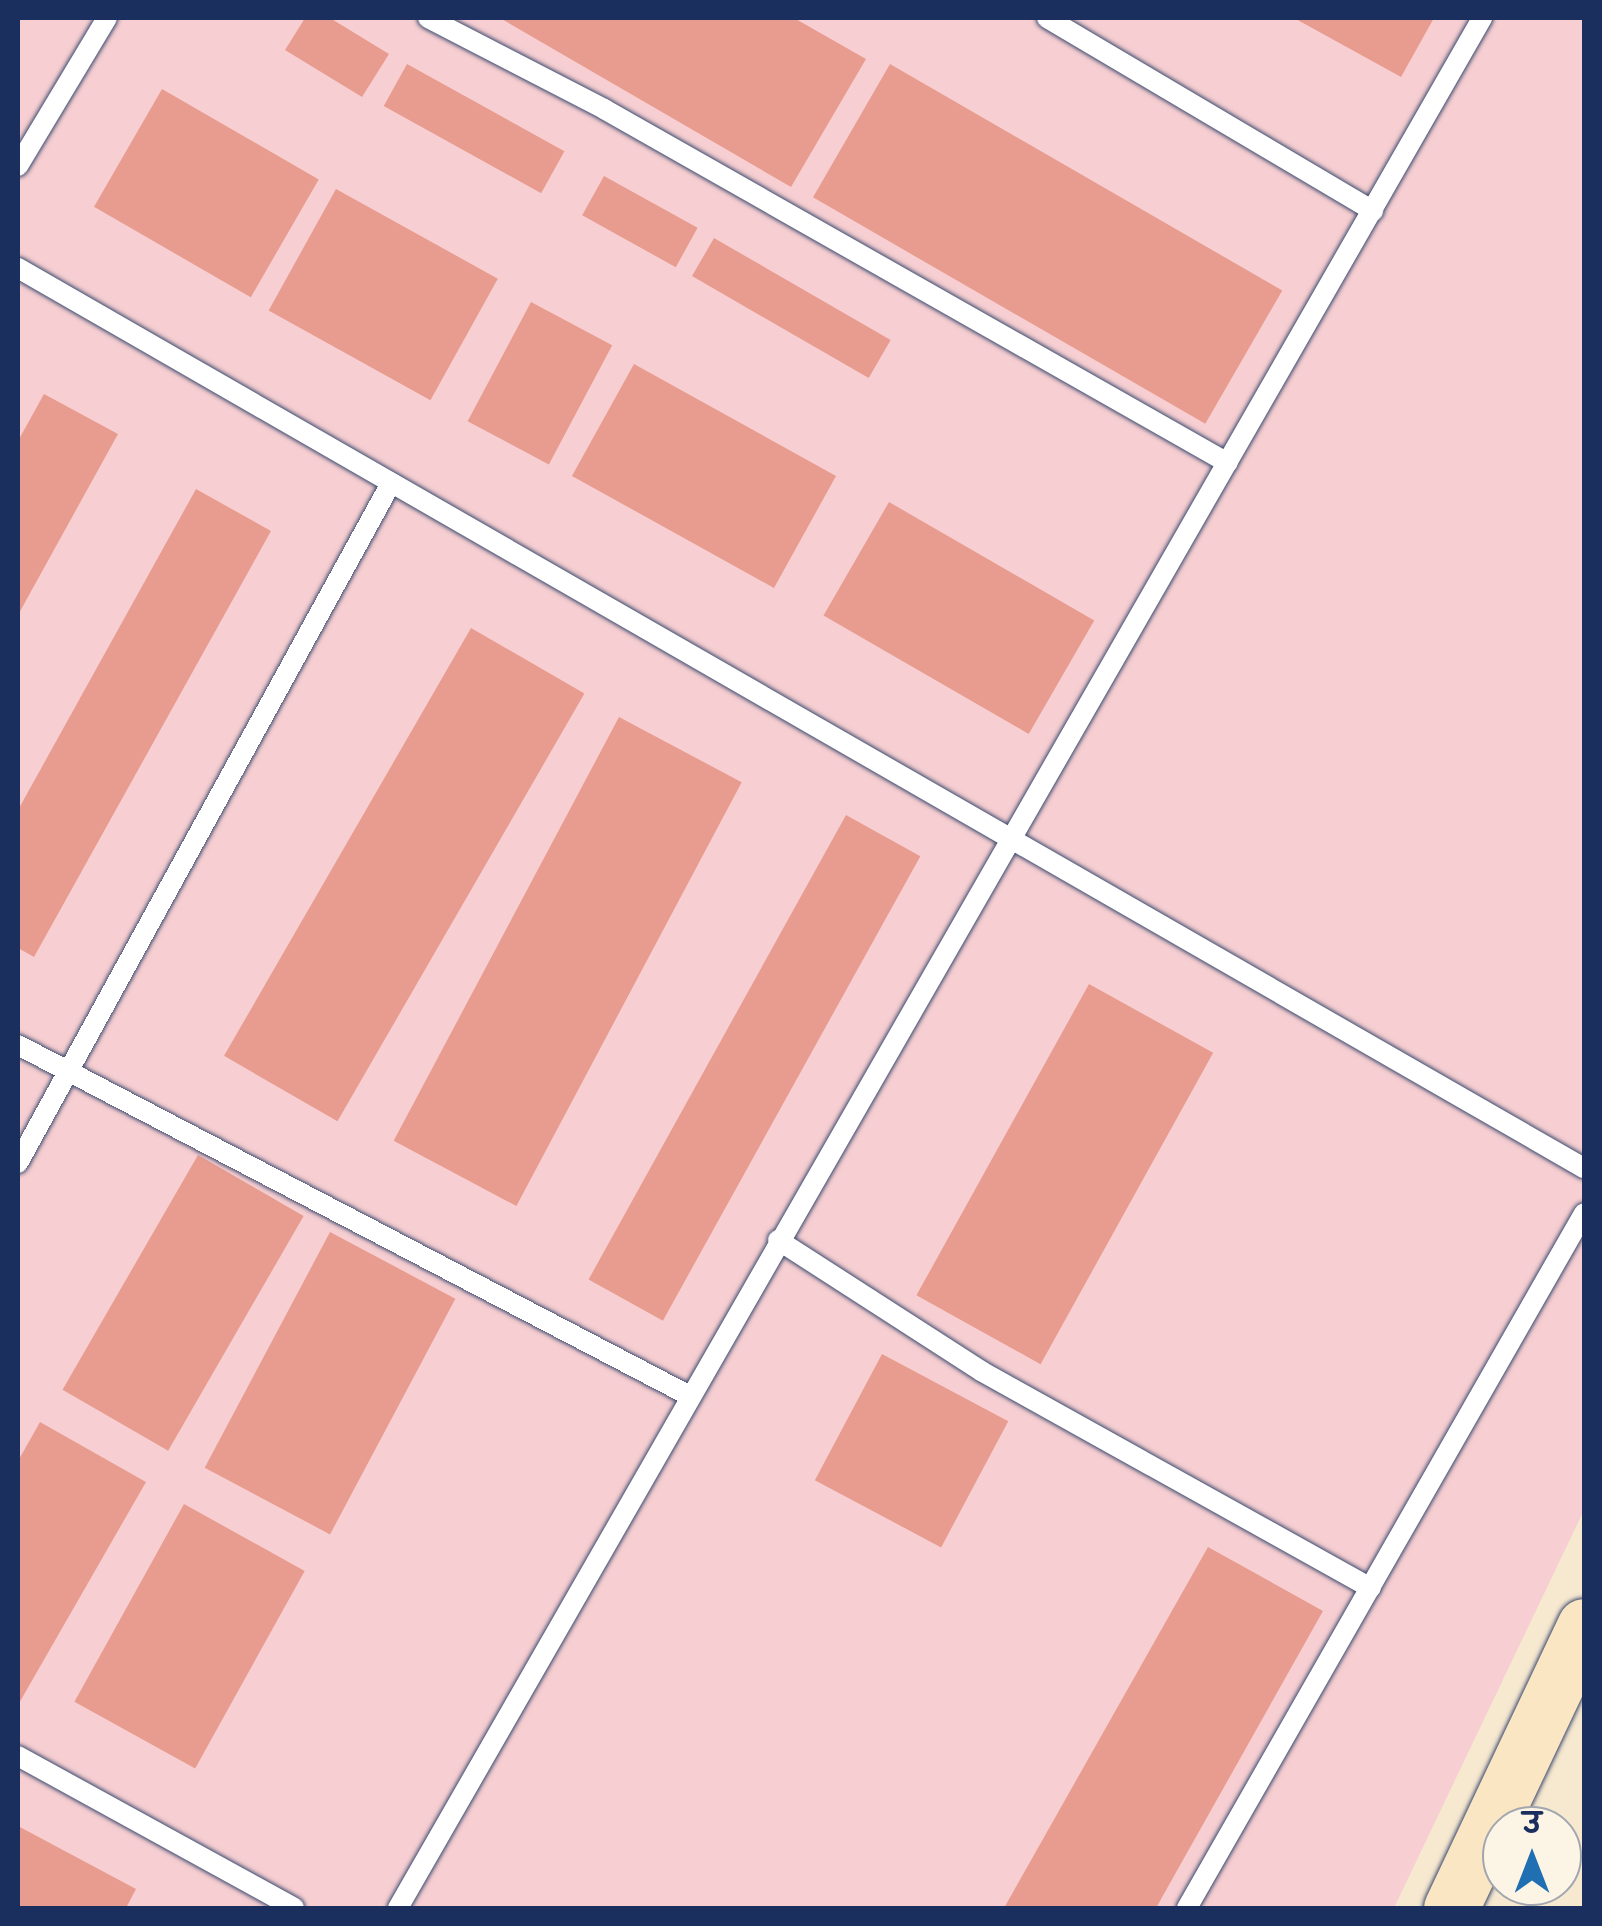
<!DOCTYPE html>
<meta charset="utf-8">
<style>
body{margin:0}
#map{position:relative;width:1602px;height:1926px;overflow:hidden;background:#f7e8d0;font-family:"Gochi Hand","Playpen Sans Deva",sans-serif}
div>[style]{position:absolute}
.built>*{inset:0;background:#f7cfd2}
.building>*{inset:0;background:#e89c8f;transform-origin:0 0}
.roads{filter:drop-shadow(0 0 2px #3c4b6f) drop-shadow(0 0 2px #3c4b6f)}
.lane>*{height:20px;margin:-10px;padding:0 10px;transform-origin:10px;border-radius:10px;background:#fff}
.secondary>*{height:55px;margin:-27.5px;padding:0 27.5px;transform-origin:27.5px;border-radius:27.5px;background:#fbe6c4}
span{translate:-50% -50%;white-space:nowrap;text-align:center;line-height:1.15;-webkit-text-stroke:9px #fcf5e5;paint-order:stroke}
.frame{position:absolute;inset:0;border:20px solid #1b2f5e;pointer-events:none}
.north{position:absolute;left:1482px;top:1806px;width:100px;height:100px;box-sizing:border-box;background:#fcf5e5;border:2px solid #a2a6af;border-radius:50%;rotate:0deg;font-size:28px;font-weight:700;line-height:40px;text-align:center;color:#1b2f5e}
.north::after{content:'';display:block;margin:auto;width:35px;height:45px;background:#1f6fb2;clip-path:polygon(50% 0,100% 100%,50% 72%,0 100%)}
</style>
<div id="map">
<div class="built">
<div style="clip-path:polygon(18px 18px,1584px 18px,1584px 1510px,1394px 1908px,18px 1908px)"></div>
</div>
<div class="building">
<div style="clip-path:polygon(305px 18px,330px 18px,389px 54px,362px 97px,285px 50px)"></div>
<div style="clip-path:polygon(500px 18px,794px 18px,866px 59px,791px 187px)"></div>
<div style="clip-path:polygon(1294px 18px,1434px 18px,1401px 77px)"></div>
<div style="left:407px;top:64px;width:180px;height:48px;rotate:29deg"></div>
<div style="left:890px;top:64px;width:453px;height:154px;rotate:30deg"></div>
<div style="left:162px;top:89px;width:181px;height:136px;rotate:30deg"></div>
<div style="left:604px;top:176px;width:107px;height:45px;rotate:29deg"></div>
<div style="left:336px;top:189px;width:185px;height:139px;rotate:29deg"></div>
<div style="left:714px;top:238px;width:204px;height:44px;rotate:30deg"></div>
<div style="left:531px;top:302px;width:92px;height:135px;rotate:28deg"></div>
<div style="left:634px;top:364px;width:231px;height:128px;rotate:29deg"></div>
<div style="clip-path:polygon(44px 394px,118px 434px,18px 615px,18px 441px)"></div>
<div style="clip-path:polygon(196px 489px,271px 531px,34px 957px,18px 948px,18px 810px)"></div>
<div style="left:889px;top:502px;width:237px;height:131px;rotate:30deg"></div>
<div style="left:471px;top:628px;width:131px;height:494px;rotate:30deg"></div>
<div style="left:619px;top:717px;width:139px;height:480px;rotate:28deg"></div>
<div style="left:846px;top:815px;width:85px;height:531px;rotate:29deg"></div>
<div style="left:1089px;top:984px;width:142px;height:356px;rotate:29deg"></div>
<div style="left:198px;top:1155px;width:122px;height:271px;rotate:30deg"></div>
<div style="left:330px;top:1232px;width:142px;height:267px;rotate:28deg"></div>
<div style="left:882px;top:1354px;width:143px;height:143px;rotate:28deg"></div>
<div style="clip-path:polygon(40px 1422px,146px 1482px,18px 1705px,18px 1461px)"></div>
<div style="left:184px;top:1504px;width:138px;height:226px;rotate:29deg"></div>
<div style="clip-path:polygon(1208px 1547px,1323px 1611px,1156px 1908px,1004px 1908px)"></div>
<div style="clip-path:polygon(18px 1826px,136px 1889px,126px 1908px,18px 1908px)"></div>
</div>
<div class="roads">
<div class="lane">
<div style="left:428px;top:18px;width:198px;rotate:27.3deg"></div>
<div style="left:604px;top:109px;width:717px;rotate:29.57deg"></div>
<div style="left:1047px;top:18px;width:379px;rotate:30.6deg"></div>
<div style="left:18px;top:166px;width:173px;rotate:-59deg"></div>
<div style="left:18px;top:268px;width:1806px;rotate:29.89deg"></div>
<div style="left:18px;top:1045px;width:758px;rotate:27.58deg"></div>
<div style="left:18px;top:1163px;width:776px;rotate:-61.25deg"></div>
<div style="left:778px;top:1240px;width:242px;rotate:32.8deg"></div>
<div style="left:981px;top:1371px;width:446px;rotate:29.1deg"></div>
<div style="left:18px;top:1756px;width:315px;rotate:28.8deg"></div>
<div style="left:398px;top:1908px;width:2179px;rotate:-60.16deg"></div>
<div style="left:1187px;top:1908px;width:800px;rotate:-60.26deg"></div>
</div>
<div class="secondary">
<div style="left:1451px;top:1908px;width:312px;rotate:-64.7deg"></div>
</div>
</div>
<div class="frame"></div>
<div class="north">उ</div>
</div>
